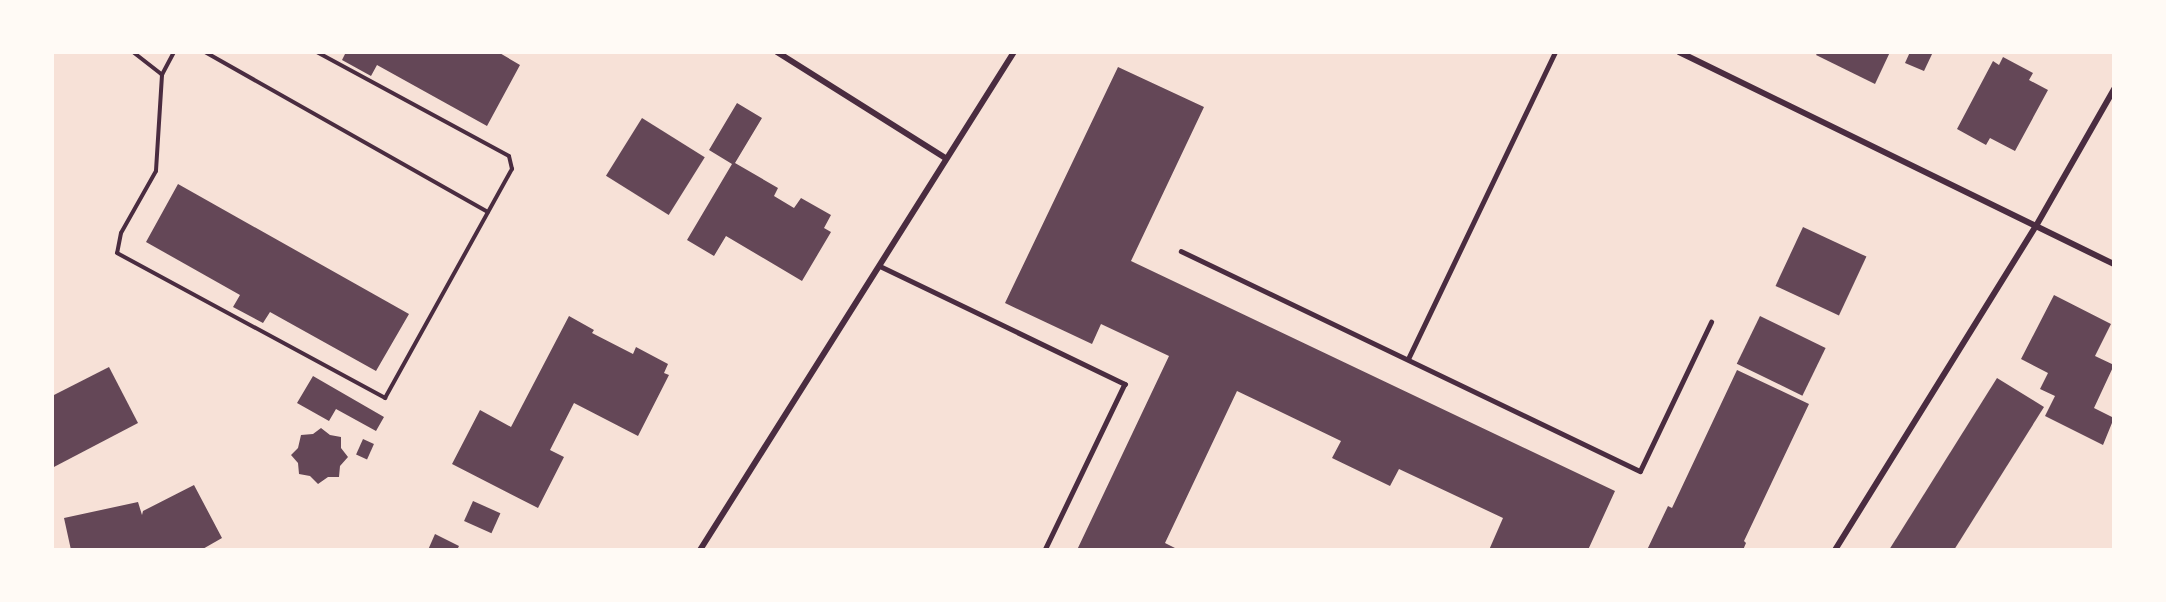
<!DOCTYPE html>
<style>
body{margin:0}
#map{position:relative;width:2166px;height:602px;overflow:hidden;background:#f7e1d7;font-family:Karla,sans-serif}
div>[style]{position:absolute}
.building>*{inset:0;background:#644757;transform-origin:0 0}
.path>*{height:4px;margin:-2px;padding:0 2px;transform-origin:2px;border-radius:2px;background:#4a2c40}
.service>*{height:4.5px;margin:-2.25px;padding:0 2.25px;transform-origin:2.25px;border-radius:2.25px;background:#4a2c40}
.minor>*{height:6px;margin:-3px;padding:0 3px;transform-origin:3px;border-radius:3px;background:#4a2c40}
span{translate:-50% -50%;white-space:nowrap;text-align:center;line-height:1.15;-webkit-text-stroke:4.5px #fffaf5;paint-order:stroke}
.frame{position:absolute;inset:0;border:54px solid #fffaf5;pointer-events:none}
</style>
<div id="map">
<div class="building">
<div style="clip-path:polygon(346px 52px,498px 52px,520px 65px,487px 126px,377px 65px,371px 76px,342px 60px)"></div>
<div style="clip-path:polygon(1818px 52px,1890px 52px,1875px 84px,1816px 55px)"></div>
<div style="clip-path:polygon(1910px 52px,1933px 52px,1924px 71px,1905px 63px)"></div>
<div style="clip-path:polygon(2003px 57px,2033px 73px,2029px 80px,2048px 90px,2015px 151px,1990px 138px,1986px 145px,1957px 129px,1993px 61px,1999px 65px)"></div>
<div style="clip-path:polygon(1118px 67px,1204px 107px,1131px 261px,1615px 491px,1588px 550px,1489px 550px,1503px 518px,1399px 469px,1390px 486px,1332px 458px,1341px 441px,1237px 391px,1165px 543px,1179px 550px,1077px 550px,1169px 356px,1101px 324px,1092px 344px,1005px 303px)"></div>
<div style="clip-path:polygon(737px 103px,762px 118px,735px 163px,778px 188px,774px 196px,794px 208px,801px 198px,831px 215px,824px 228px,831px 232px,802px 281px,726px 236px,714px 256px,687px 240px,732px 164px,709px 150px)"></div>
<div style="left:642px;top:118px;width:74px;height:68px;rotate:32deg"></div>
<div style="clip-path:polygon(178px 184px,409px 314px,376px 371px,270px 312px,263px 323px,233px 307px,240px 295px,146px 242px)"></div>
<div style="left:1803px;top:227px;width:70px;height:65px;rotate:25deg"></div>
<div style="clip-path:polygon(2054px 295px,2111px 324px,2095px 356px,2114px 365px,2094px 408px,2114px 418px,2103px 445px,2045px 416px,2055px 396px,2040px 389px,2048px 373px,2021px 359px)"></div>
<div style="clip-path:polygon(569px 316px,594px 330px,592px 333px,633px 354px,636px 347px,668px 364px,664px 373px,669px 375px,638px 436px,574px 403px,550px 450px,564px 457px,538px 508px,452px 464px,480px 410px,511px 427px)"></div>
<div style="left:1760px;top:316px;width:73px;height:53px;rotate:26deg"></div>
<div style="clip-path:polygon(109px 367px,138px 423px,52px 468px,52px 396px)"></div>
<div style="clip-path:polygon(1737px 370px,1809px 404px,1744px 541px,1746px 543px,1743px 550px,1647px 550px,1668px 506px,1672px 508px)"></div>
<div style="clip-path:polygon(313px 376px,384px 417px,376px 431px,336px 409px,329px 421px,297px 403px)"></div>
<div style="clip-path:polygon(1997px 378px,2044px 407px,1954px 550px,1889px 550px)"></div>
<div style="clip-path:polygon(321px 428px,330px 435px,341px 437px,341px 448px,348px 457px,340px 466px,339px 477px,328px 477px,318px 484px,310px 476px,299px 474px,298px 463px,291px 455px,298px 448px,301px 435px,313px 434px)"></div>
<div style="left:363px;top:439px;width:12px;height:17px;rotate:24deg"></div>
<div style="clip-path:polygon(194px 485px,222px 538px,201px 550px,71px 550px,64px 518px,138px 502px,142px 515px,143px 511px)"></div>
<div style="left:473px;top:501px;width:30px;height:22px;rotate:24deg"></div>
<div style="clip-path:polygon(435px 534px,459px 546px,457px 550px,428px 550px)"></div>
</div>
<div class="path">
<div style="left:133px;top:52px;width:37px;rotate:38deg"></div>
<div style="left:174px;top:52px;width:26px;rotate:118deg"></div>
<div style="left:162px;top:75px;width:96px;rotate:93.6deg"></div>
<div style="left:156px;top:171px;width:71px;rotate:119.4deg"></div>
<div style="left:121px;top:233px;width:20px;rotate:101deg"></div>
<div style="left:117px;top:253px;width:305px;rotate:28.4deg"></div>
<div style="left:385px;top:398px;width:262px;rotate:-61deg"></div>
<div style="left:512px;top:169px;width:13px;rotate:-103deg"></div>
<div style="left:509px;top:156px;width:218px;rotate:-151.6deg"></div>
<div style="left:205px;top:52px;width:325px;rotate:29.5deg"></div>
</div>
<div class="service">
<div style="left:1181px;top:251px;width:509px;rotate:25.61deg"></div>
<div style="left:1640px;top:471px;width:165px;rotate:-64.5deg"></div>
<div style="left:880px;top:266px;width:272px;rotate:25.7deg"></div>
<div style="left:1125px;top:384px;width:184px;rotate:115.7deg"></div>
<div style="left:1408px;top:359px;width:340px;rotate:-64.4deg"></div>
</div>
<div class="minor">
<div style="left:777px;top:52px;width:199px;rotate:32.2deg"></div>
<div style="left:1679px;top:52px;width:484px;rotate:26deg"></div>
<div style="left:700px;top:550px;width:589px;rotate:-57.77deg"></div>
<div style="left:1835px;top:550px;width:381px;rotate:-58.2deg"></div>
<div style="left:2036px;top:226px;width:158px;rotate:-60.3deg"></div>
</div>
<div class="frame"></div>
</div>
